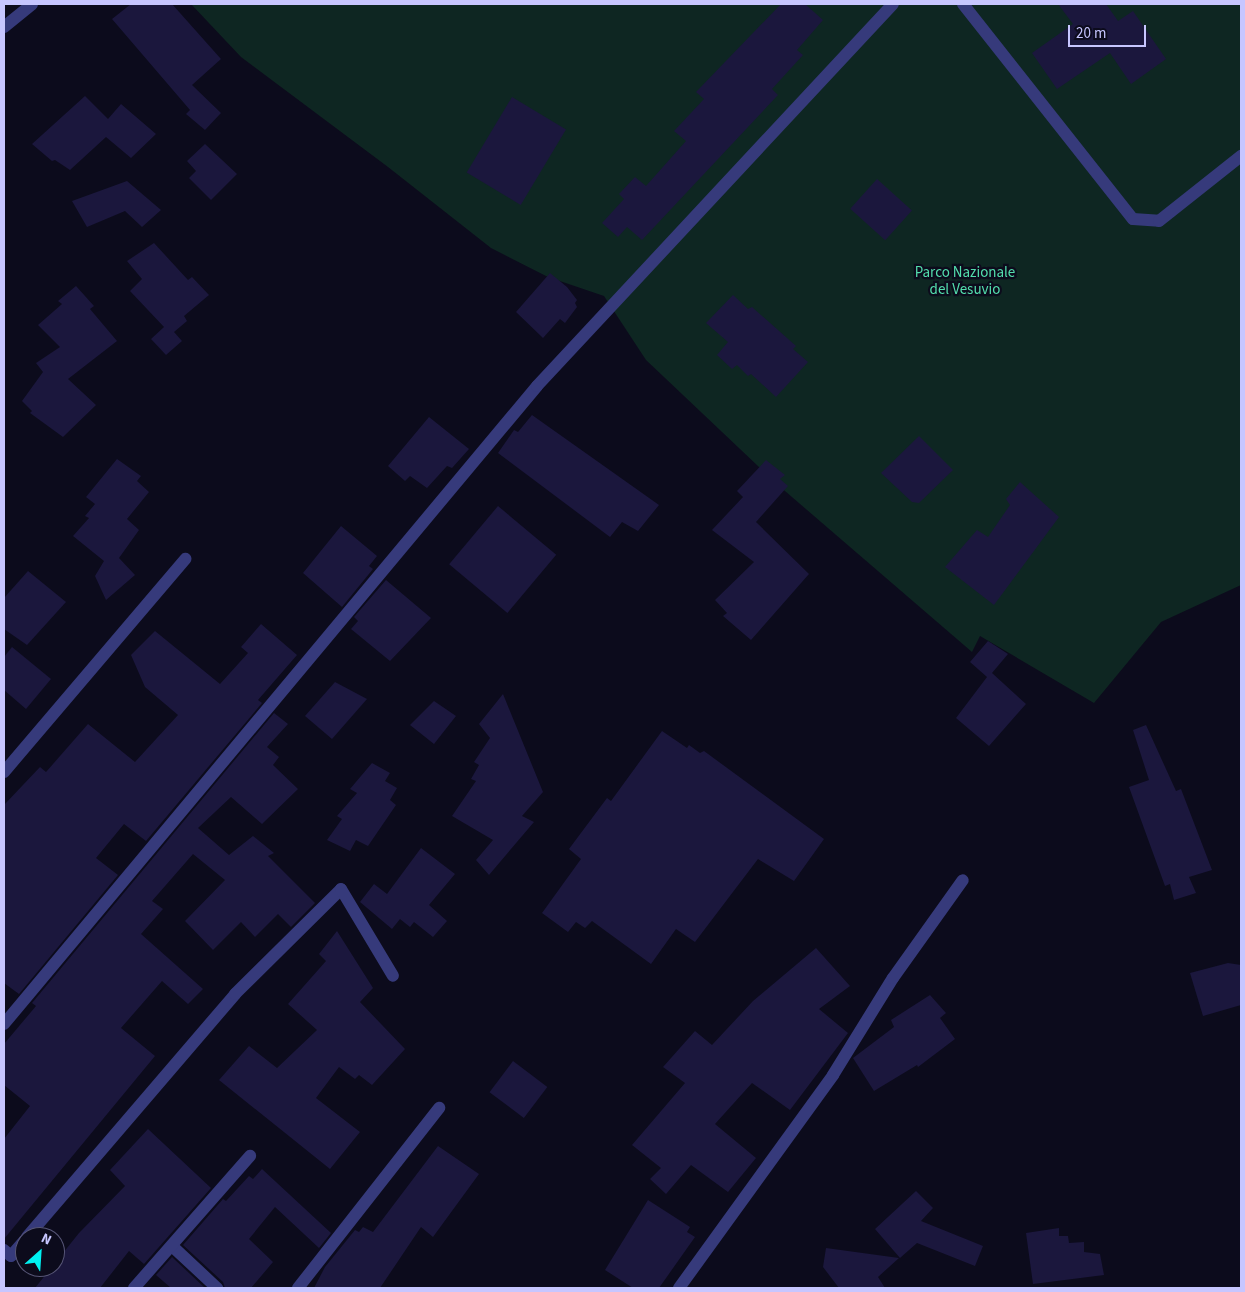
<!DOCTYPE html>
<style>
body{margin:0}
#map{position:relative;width:1245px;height:1292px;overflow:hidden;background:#0c0b1c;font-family:"Source Sans 3",sans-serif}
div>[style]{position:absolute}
.green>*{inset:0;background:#0e2622}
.building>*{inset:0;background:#1b173d;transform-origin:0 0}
.street>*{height:12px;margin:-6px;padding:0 6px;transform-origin:6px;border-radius:6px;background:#363a7b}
span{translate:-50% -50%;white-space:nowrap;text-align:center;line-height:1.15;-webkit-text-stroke:4.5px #0c0b1c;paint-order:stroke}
.park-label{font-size:15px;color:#53dead}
.frame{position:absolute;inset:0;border:5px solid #c7c6ff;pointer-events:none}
.north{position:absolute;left:15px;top:1227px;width:50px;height:50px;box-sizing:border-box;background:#0c0b1c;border:1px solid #575677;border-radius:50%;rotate:26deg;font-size:14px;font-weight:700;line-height:20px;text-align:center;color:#c7c6ff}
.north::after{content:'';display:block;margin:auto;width:18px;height:22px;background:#00f1f1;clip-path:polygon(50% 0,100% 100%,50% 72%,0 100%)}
.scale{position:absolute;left:1068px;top:25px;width:78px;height:22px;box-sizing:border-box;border:2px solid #c7c6ff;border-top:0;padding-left:6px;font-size:15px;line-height:18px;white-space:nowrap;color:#c7c6ff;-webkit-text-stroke:4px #0c0b1c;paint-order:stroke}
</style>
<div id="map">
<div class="green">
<div style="clip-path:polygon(191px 4px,1241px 4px,1241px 585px,1161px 622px,1094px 703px,980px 636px,972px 652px,778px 485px,646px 360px,604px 296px,548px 277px,491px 248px,388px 167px,241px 57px)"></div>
</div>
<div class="building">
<div style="clip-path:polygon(131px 4px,172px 4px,221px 59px,192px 85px,221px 113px,205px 130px,186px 114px,190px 110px,112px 19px)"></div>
<div style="clip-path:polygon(781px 4px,805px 4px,823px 20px,797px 50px,803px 55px,772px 89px,778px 95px,642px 240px,627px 227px,618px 237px,602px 223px,624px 199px,619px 194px,635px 177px,646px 186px,686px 141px,674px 131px,704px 99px,696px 92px)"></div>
<div style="clip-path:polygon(1058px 4px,1106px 4px,1118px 21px,1133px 11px,1166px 59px,1131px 84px,1110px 53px,1057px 89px,1032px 53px,1073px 24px)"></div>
<div style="clip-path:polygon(85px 96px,108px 119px,121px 104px,156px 134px,131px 158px,106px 137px,70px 170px,55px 160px,52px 161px,32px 144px)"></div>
<div style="left:512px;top:97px;width:63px;height:88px;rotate:31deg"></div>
<div style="clip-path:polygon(205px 144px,237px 174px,211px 200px,189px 178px,196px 171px,187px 161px)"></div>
<div style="left:877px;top:179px;width:47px;height:40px;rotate:42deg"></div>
<div style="clip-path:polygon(127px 181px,161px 210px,142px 227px,125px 211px,87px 227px,72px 201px)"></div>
<div style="clip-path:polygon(154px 243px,188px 280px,192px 277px,209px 295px,184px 316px,187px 321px,174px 332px,182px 341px,166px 355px,151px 339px,164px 327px,130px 291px,142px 279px,127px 261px)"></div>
<div style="clip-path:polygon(550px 273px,567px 287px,577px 300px,575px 303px,577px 307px,565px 323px,560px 319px,543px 338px,516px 312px)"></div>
<div style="clip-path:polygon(76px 286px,94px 306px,90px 309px,117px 341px,68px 379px,96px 405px,63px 437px,30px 413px,32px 411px,22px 401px,43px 372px,36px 363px,60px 347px,38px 325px,62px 304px,58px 301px)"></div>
<div style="clip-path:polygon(733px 295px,748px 309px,752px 307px,796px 346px,793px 349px,808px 362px,776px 397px,751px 374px,748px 376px,737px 365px,732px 369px,717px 355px,728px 342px,706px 323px)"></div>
<div style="clip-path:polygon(532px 415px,659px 505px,638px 531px,622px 522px,610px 537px,498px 453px,514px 430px,518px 432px)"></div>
<div style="clip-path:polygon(429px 417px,469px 449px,452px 468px,447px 466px,427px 488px,410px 476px,405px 481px,388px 466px)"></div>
<div style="clip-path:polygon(919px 436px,953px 470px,919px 503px,912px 502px,881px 473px)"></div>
<div style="clip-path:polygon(117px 459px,141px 476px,137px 481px,149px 492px,127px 519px,139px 530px,119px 558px,135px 575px,106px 600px,95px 576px,104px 561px,73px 536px,89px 518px,85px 516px,95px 504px,86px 497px)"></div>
<div style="clip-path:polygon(766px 460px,785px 475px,780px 479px,788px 486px,756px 522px,809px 574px,751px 640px,723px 616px,727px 613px,715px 600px,754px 562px,712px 530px,743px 497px,737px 491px)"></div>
<div style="clip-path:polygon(1020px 482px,1059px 517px,994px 605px,945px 567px,977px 530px,988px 537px,1010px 505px,1006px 499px)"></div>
<div style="left:498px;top:506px;width:76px;height:76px;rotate:40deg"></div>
<div style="clip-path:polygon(341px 526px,377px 556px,369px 566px,373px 569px,342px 607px,303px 573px)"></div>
<div style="clip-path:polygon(28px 571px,66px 602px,27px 645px,4px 629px,4px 598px)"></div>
<div style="clip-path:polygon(386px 580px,431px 618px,390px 661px,351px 629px,358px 621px,354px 617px)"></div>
<div style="clip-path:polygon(261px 624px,297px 655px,258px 700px,262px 703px,146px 841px,124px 824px,96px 858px,118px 875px,19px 994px,4px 983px,4px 805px,40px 767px,46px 772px,88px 724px,135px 762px,178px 715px,145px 687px,131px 655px,155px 631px,220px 684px,248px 653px,241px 647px)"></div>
<div style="clip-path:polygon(988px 641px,1008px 654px,992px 673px,1026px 704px,989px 746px,956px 718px,987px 677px,970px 662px)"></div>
<div style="clip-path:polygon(12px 647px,51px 679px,26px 709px,4px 690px,4px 657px)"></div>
<div style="clip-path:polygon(335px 682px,367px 699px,332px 739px,305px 716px)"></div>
<div style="clip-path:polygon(503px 694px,543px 792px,522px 816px,534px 822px,489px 875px,476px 860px,493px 840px,452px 816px,476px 781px,471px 779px,479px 765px,474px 762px,490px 738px,479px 724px)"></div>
<div style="clip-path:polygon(434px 701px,456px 716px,434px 744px,410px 725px)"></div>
<div style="clip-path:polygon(274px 713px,288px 724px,267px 747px,279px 757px,273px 765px,298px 789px,262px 824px,231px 797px,198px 828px,229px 855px,253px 836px,274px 853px,268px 856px,315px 903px,291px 927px,278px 914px,255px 937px,241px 922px,213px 950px,185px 921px,225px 880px,193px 854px,152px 901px,163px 909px,141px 934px,203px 989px,188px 1004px,162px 981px,121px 1028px,155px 1056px,4px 1239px,4px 1139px,30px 1106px,4px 1085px,4px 1044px,36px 1006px,32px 1003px)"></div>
<div style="clip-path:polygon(1146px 725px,1176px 791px,1181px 789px,1212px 870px,1189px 877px,1196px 893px,1174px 900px,1170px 884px,1165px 886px,1129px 787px,1149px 780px,1133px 730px)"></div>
<div style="clip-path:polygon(662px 731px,687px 748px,689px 745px,700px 753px,704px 751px,824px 839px,794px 881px,758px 859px,695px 942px,676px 929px,651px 964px,592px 921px,585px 928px,576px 922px,568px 932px,542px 913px,581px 859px,569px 849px,607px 798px,611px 801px)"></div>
<div style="clip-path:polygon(372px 763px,390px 773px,385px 781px,397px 788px,390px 800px,396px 805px,368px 846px,356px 840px,350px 851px,327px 840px,342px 819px,337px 816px,357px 793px,350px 789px)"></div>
<div style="clip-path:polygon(421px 848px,455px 874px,429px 905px,447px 921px,433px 937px,414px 922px,410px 927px,400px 919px,392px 929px,360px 902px,374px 884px,387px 894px)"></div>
<div style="clip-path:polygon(337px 931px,373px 988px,360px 1002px,405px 1049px,372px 1085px,359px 1075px,355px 1079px,339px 1067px,316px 1098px,360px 1132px,330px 1169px,219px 1080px,249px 1046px,277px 1068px,317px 1030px,288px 1004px,326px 961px,319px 954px)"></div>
<div style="clip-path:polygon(816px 948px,850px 986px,819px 1009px,848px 1033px,790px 1110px,752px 1083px,715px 1124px,756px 1158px,728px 1192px,691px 1165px,666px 1194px,650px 1179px,661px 1168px,632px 1145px,685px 1083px,663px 1067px,695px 1031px,712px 1045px,753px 1001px)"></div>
<div style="clip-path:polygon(1228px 963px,1241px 965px,1241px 1005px,1203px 1016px,1190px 973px)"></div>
<div style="clip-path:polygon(930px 995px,946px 1013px,940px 1018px,955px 1039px,918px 1067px,917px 1065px,874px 1091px,853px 1058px,894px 1027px,891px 1020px)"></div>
<div style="left:513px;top:1061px;width:43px;height:39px;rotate:37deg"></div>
<div style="clip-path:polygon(148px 1129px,211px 1188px,144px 1264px,129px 1251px,100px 1288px,35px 1288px,79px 1233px,125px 1186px,110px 1170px)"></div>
<div style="clip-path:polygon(438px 1146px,479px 1174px,433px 1237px,421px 1227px,380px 1288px,314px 1288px,325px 1267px,355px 1230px,359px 1232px,363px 1227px,373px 1232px)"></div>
<div style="clip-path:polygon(262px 1169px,331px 1233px,319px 1248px,275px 1207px,249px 1239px,273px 1262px,251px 1288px,225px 1288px,223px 1282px,183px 1245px,223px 1199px,226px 1201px,249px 1176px,253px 1179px)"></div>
<div style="clip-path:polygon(916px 1191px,933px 1208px,921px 1221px,983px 1246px,975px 1266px,917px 1243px,900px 1258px,875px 1229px)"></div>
<div style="clip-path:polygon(648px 1200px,690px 1227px,687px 1232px,695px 1237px,659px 1288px,633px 1288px,605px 1270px)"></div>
<div style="clip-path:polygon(1059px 1228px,1059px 1236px,1068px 1236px,1069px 1243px,1084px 1242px,1084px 1252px,1100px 1254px,1104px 1275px,1033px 1284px,1026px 1233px)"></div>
<div style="clip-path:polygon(826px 1248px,899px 1258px,878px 1277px,885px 1288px,839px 1288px,823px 1267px)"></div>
<div style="clip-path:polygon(172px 1257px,205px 1288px,171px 1288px,156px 1275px)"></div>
</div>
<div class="street">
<div style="left:963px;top:4px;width:274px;rotate:51.7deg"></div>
<div style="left:1133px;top:219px;width:26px;rotate:4deg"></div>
<div style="left:1159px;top:221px;width:105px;rotate:-38.4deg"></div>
<div style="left:4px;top:27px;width:36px;rotate:-39deg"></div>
<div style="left:4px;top:772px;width:280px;rotate:-49.6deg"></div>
<div style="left:4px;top:1024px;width:831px;rotate:-50.12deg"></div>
<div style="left:537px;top:386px;width:522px;rotate:-47.02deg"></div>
<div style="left:27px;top:1237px;width:320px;rotate:-49.4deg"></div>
<div style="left:235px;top:994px;width:149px;rotate:-44.7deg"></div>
<div style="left:341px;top:889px;width:101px;rotate:59.1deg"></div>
<div style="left:172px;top:1246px;width:62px;rotate:43deg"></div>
<div style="left:4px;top:1250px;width:9px;rotate:41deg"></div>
<div style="left:11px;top:1256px;width:21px;rotate:-49deg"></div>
<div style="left:134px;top:1288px;width:176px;rotate:-48.7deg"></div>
<div style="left:298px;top:1288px;width:229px;rotate:-51.9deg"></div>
<div style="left:679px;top:1288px;width:263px;rotate:-54.1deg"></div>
<div style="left:833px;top:1075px;width:114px;rotate:-58.3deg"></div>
<div style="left:893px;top:978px;width:120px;rotate:-54.5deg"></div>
</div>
<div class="park-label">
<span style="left:965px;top:281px">Parco Nazionale<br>del Vesuvio</span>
</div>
<div class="frame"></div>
<div class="north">N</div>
<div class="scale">20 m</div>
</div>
